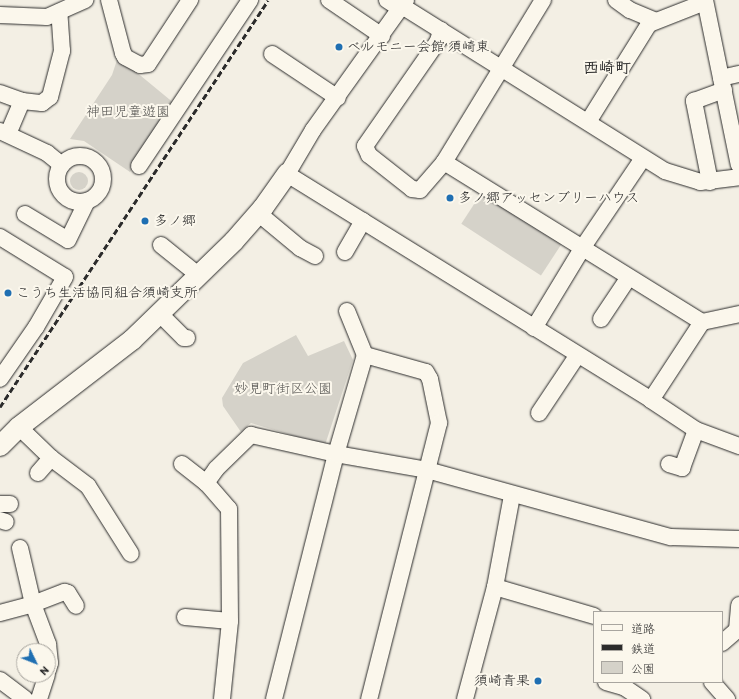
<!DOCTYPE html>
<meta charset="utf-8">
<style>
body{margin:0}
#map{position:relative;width:739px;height:699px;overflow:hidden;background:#f3efe4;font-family:Itim,"Klee One",sans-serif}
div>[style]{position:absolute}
.green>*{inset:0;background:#d5d2c9;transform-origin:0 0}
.round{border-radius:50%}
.roads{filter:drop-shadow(0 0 1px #2b2b2b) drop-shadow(0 0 1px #2b2b2b)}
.minor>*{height:16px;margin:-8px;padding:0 8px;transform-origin:8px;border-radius:8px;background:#fbf7ec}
.minor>.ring{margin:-8px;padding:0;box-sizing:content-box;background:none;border:16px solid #fbf7ec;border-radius:50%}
.major>*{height:20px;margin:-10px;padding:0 10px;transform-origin:10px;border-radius:10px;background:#fbf7ec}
.rail>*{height:3px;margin-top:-1.5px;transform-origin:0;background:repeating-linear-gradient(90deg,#2b2b2b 0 6px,transparent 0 9px)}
.dots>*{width:11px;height:11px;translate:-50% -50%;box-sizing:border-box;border:2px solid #fbf7ec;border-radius:50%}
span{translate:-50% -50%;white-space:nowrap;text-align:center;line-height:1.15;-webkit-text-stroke:4px #fbf7ec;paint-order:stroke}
.poi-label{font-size:14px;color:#2b2b2b}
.left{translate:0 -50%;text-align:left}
.right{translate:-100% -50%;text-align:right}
.park-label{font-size:14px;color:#565552}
.quarter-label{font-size:16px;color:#2b2b2b;font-weight:700}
.legend{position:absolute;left:593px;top:611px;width:130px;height:72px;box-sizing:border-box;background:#fbf7ec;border:1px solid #a8a59f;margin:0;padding:5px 7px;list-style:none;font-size:12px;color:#2b2b2b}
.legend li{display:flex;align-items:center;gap:8px;height:20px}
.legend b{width:20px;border:1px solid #a8a59f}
.north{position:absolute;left:16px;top:643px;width:40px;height:40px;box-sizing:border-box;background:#fbf7ec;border:1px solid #a8a59f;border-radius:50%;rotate:133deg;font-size:11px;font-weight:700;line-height:16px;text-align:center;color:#2b2b2b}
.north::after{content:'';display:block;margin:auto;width:14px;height:18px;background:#1f6fb2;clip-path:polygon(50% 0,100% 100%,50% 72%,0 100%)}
</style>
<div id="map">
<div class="green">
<div style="clip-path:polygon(118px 57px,175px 104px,130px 172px,84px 141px,70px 139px,112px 75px)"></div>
<div class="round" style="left:70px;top:172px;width:18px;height:18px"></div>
<div style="left:482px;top:192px;width:95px;height:38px;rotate:33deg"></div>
<div style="clip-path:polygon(296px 335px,308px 356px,344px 341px,353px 360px,325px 445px,251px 423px,241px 432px,223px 406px,222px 398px,243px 363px)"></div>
</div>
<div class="roads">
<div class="minor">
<div style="left:109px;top:0;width:55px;rotate:75.2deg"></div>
<div style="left:123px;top:53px;width:4px;rotate:63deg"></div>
<div style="left:125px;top:57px;width:17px;rotate:28deg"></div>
<div style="left:140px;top:65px;width:8px;rotate:-7deg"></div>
<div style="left:148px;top:64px;width:77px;rotate:-56.7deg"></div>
<div style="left:329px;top:0;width:64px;rotate:34.2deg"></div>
<div style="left:387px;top:0;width:17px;rotate:33deg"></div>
<div style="left:406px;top:0;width:160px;rotate:125.6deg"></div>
<div style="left:313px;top:130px;width:51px;rotate:120.6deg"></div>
<div style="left:287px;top:174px;width:428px;rotate:31.8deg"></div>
<div style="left:651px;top:400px;width:93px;rotate:-56.8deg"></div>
<div style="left:543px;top:0;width:190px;rotate:121.4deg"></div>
<div style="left:444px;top:162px;width:304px;rotate:31.8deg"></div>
<div style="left:702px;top:322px;width:38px;rotate:-12deg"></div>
<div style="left:616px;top:0;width:17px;rotate:36deg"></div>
<div style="left:630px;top:10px;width:26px;rotate:23deg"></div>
<div style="left:705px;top:0;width:168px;rotate:78.4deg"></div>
<div style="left:402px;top:6px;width:310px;rotate:32.1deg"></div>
<div style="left:665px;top:171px;width:37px;rotate:17deg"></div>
<div style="left:700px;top:182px;width:39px;rotate:-7deg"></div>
<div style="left:0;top:15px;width:47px;rotate:2.4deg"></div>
<div style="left:47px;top:17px;width:42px;rotate:-24.1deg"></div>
<div style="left:441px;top:30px;width:11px;rotate:105deg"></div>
<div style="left:438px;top:41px;width:128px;rotate:124.8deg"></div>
<div style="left:365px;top:146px;width:10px;rotate:66deg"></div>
<div style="left:369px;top:155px;width:55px;rotate:38.3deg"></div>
<div style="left:412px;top:189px;width:8px;rotate:7deg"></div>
<div style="left:420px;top:190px;width:37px;rotate:-49deg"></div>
<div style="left:272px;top:54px;width:79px;rotate:33.7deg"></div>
<div style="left:721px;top:78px;width:18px;rotate:-13deg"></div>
<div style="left:0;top:93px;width:23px;rotate:20deg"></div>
<div style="left:588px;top:122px;width:115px;rotate:-58.1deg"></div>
<div style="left:649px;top:24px;width:60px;rotate:-21.4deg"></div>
<div style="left:0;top:131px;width:52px;rotate:25.1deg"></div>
<div style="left:47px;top:153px;width:19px;rotate:39deg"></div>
<div style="left:8px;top:134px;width:36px;rotate:-67deg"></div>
<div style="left:22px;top:101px;width:20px;rotate:6deg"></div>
<div style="left:42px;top:103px;width:10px;rotate:-37deg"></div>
<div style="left:50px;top:97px;width:48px;rotate:-75.4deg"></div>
<div style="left:62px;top:51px;width:39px;rotate:-94deg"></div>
<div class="ring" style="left:57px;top:156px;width:30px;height:30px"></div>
<div style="left:139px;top:166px;width:200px;rotate:-56.2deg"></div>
<div style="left:710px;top:182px;width:83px;rotate:-101.2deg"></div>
<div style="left:694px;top:101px;width:32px;rotate:-20deg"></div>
<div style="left:258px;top:213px;width:55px;rotate:39.8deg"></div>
<div style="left:300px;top:248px;width:17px;rotate:28deg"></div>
<div style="left:25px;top:214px;width:50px;rotate:31.2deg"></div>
<div style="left:68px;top:240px;width:43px;rotate:-64deg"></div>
<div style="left:0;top:237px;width:76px;rotate:31.6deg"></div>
<div style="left:65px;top:277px;width:58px;rotate:120.1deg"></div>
<div style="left:36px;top:327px;width:63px;rotate:124.7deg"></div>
<div style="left:161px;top:245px;width:46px;rotate:38.9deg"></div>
<div style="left:345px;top:252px;width:36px;rotate:-60deg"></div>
<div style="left:347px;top:311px;width:48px;rotate:67.8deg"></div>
<div style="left:365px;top:355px;width:63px;rotate:15.6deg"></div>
<div style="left:426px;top:372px;width:8px;rotate:60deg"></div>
<div style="left:430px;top:379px;width:45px;rotate:78.4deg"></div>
<div style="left:439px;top:423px;width:285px;rotate:104.2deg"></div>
<div style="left:159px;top:313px;width:35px;rotate:45deg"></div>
<div style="left:184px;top:338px;width:3px"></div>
<div style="left:601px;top:319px;width:50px;rotate:-56.3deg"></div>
<div style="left:534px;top:328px;width:95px;rotate:-58.8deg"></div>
<div style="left:583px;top:247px;width:107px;rotate:-56deg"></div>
<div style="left:651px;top:400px;width:54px;rotate:33.7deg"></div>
<div style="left:696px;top:430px;width:46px;rotate:20.4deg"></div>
<div style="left:539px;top:413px;width:69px;rotate:-56.3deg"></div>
<div style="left:19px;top:427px;width:45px;rotate:44.1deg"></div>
<div style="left:51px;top:458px;width:46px;rotate:37.1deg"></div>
<div style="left:88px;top:486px;width:80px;rotate:57.7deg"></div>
<div style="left:182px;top:464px;width:31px;rotate:38deg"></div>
<div style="left:669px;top:464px;width:14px;rotate:17deg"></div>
<div style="left:682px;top:468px;width:40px;rotate:-69.8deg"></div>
<div style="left:38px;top:473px;width:20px;rotate:-49deg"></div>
<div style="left:0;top:504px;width:10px"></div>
<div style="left:0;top:520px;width:6px;rotate:18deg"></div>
<div style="left:20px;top:548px;width:57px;rotate:76.9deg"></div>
<div style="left:33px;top:604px;width:34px;rotate:-21deg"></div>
<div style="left:65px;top:592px;width:3px;rotate:18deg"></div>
<div style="left:68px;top:593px;width:15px;rotate:58deg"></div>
<div style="left:495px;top:587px;width:103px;rotate:16.3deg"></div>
<div style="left:0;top:613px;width:34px;rotate:-15deg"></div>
<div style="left:33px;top:604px;width:43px;rotate:69.4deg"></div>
<div style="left:48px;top:644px;width:19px;rotate:84deg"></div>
<div style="left:50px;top:663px;width:7px;rotate:106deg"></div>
<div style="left:185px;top:617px;width:45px;rotate:5.1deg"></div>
<div style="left:722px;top:643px;width:20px;rotate:-41deg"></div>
<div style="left:737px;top:630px;width:25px;rotate:-85deg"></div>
<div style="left:0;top:680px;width:31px;rotate:37deg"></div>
<div style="left:606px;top:682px;width:19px;rotate:16deg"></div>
<div style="left:624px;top:687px;width:22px;rotate:34deg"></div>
<div style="left:712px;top:682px;width:23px;rotate:49deg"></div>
<div style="left:39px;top:699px;width:25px;rotate:-72deg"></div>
<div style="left:222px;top:699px;width:78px;rotate:-84.1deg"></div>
<div style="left:230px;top:621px;width:112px;rotate:-90.5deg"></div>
<div style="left:229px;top:509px;width:35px;rotate:-131deg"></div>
<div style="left:206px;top:483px;width:17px;rotate:-54deg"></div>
<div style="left:216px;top:469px;width:49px;rotate:-44.2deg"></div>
<div style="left:251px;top:435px;width:87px;rotate:12.6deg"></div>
<div style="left:336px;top:454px;width:92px;rotate:10deg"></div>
<div style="left:427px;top:470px;width:253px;rotate:15.4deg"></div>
<div style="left:671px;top:537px;width:68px;rotate:1.7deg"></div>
<div style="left:274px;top:699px;width:253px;rotate:-75.8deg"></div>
<div style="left:336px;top:454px;width:103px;rotate:-73.7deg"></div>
<div style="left:465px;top:699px;width:116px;rotate:-75deg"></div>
<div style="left:495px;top:587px;width:94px;rotate:-79.5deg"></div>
</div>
<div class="major">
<div style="left:0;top:446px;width:27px;rotate:-45deg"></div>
<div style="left:19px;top:427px;width:143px;rotate:-37.6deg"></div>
<div style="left:132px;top:340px;width:142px;rotate:-44.1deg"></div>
<div style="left:234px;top:241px;width:44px;rotate:-48.7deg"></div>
<div style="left:263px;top:208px;width:42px;rotate:-54.8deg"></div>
</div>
</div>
<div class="rail">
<div style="left:0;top:407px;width:487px;rotate:-56.6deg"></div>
</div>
<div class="dots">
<div style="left:339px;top:47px;background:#1f6fb2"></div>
<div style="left:450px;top:198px;background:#1f6fb2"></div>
<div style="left:145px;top:221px;background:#1f6fb2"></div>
<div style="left:8px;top:293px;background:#1f6fb2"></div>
<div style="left:538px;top:681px;background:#1f6fb2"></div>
</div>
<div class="poi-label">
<span class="left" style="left:347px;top:47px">ベルモニー会館 須崎東</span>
<span class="left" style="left:458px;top:198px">多ノ郷アッセンブリーハウス</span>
<span class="left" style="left:154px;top:221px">多ノ郷</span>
<span class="left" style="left:16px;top:293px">こうち生活協同組合須崎支所</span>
<span class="right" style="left:530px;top:681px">須崎青果</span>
</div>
<div class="park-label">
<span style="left:128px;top:112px">神田児童遊園</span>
<span style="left:283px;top:389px">妙見町街区公園</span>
</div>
<div class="quarter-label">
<span style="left:607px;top:68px">西崎町</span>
</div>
<ul class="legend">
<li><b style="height:5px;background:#fbf7ec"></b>道路</li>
<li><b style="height:5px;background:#2b2b2b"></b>鉄道</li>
<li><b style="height:11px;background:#d5d2c9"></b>公園</li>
</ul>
<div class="north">N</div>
</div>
